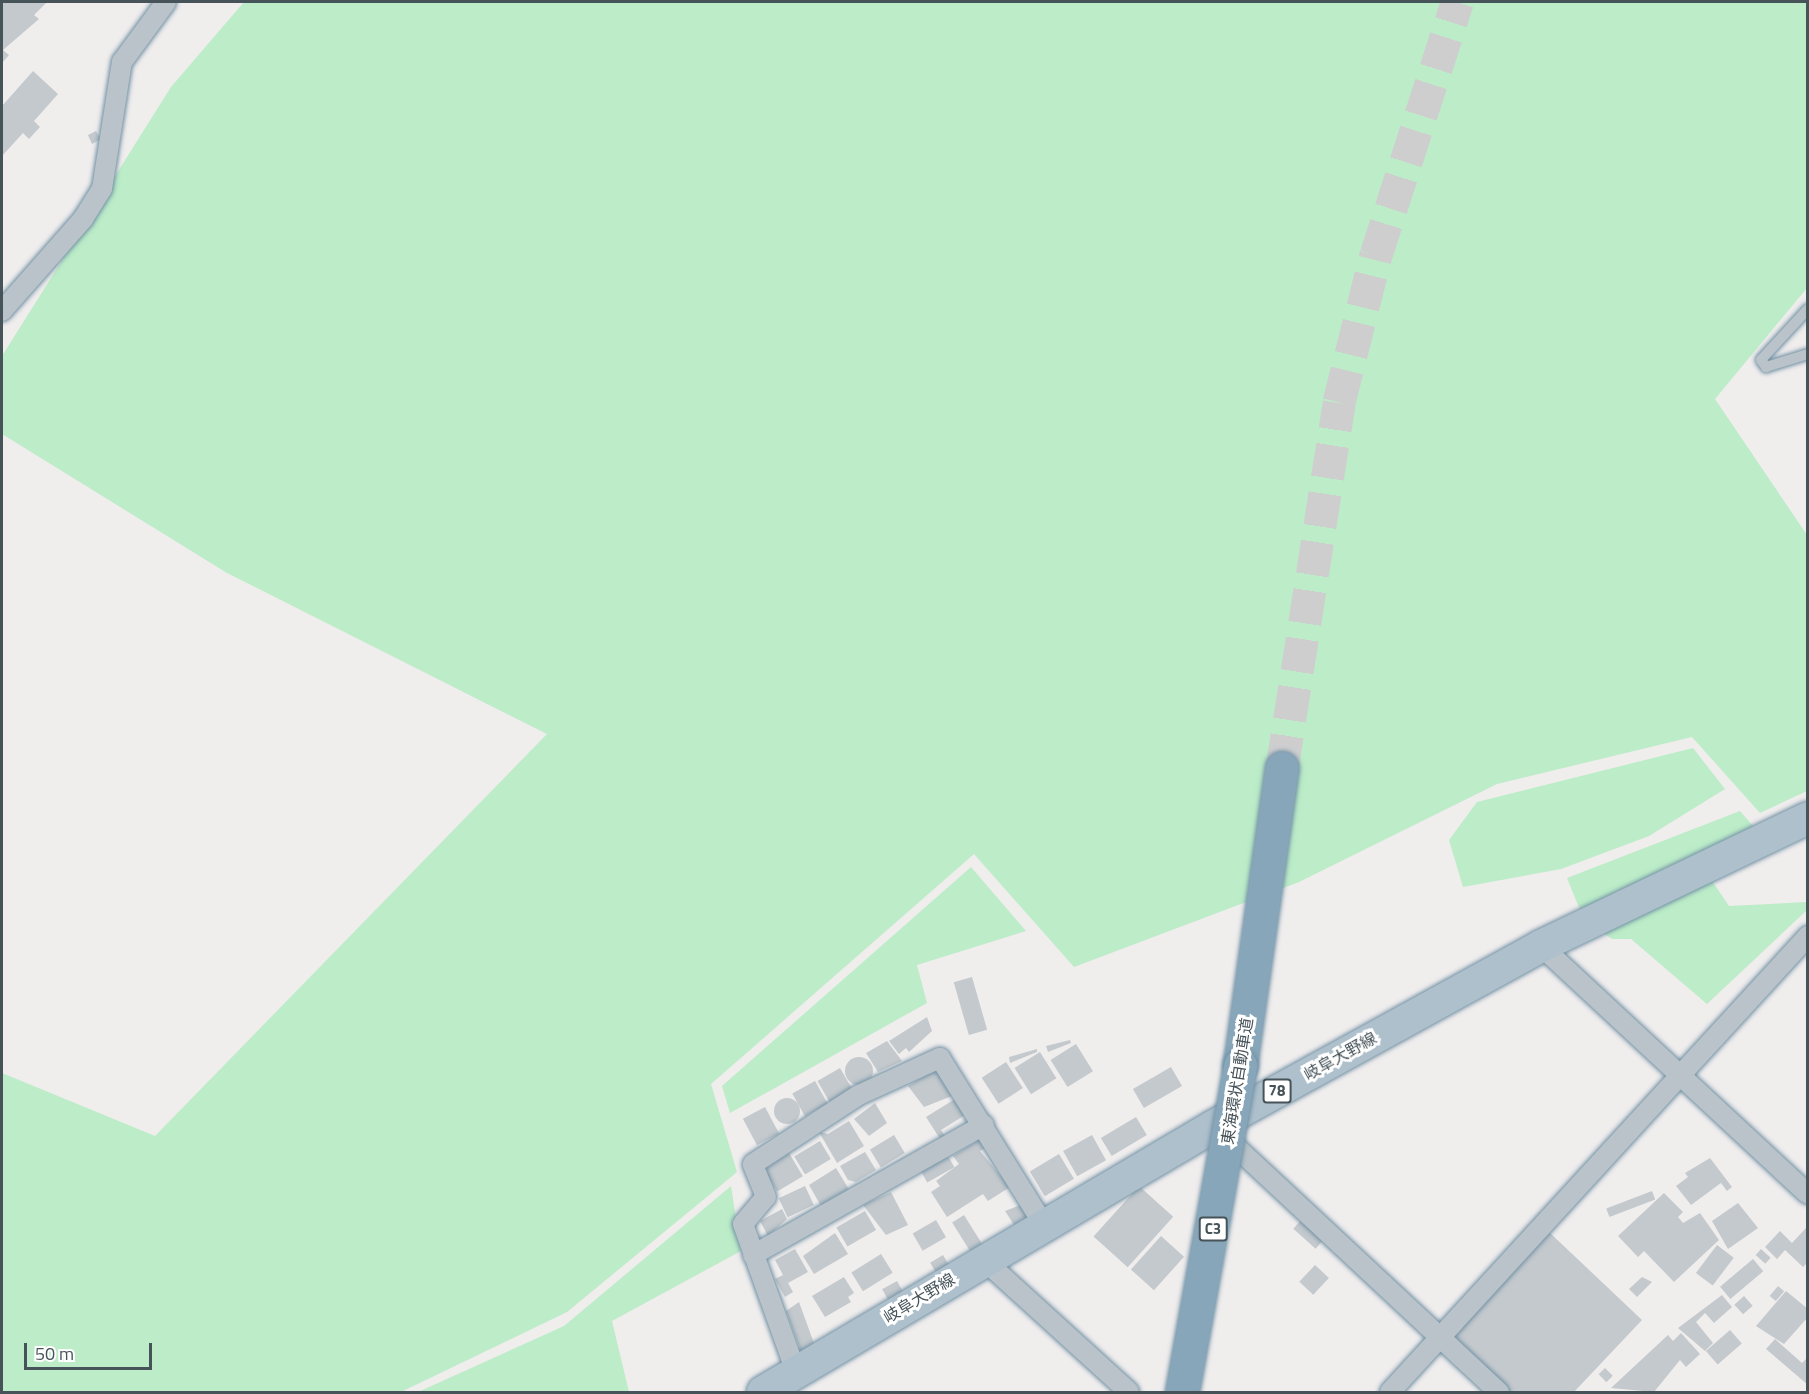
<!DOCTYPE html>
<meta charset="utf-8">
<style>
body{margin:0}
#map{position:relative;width:1809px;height:1394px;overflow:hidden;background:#f0eded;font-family:"Titillium Web","Noto Sans JP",sans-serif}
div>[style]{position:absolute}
.green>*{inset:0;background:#bcecc8}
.building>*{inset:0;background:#c4c9cd;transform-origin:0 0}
.round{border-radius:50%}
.highway-tunnel>*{height:33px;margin-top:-16.5px;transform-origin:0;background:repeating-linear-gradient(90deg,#cececf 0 33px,transparent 0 49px)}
.roads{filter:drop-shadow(0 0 2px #7292a5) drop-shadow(0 0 2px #7292a5)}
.lane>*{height:10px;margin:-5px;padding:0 5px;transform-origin:5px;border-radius:5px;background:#b9c3c9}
.street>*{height:20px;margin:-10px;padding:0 10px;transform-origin:10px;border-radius:10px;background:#b9c3c9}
.primary>*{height:32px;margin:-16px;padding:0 16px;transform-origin:16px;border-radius:16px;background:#aec0cb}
.highway>*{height:33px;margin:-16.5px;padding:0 16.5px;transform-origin:16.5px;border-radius:16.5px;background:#87a6ba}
.bridges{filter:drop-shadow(0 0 2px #7292a5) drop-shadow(0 0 2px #7292a5)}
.highway-bridge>*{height:33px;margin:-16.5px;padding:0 16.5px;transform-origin:16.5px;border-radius:16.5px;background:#87a6ba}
span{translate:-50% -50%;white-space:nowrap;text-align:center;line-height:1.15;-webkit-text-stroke:6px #fff;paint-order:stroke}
.shield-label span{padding:2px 4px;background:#fff;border:2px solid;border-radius:4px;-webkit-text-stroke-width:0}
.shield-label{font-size:15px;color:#465359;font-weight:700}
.street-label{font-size:16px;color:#465359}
.frame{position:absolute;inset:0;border:3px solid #465359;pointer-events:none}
.scale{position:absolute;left:24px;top:1343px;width:128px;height:27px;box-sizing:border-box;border:3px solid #465359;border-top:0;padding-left:8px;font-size:18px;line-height:21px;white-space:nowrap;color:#465359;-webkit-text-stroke:4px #fff;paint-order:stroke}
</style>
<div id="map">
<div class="green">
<div style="clip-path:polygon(244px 2px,1807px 2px,1807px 288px,1715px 399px,1807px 535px,1807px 791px,1760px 813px,1692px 737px,1497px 784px,1299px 882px,1074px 967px,974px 854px,711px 1084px,737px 1172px,567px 1312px,401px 1392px,2px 1392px,2px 1073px,155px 1136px,547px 734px,227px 573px,2px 434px,2px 356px,171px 87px)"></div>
<div style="clip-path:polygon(1693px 748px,1725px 789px,1649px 836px,1561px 869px,1463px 887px,1449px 840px,1477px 802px)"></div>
<div style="clip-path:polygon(1740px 811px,1754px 827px,1580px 910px,1567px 878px)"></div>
<div style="clip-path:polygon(971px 867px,1026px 931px,917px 965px,927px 1003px,730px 1113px,722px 1086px)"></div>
<div style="clip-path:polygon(1708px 875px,1729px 906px,1807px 902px,1807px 910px,1707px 1004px,1631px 939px,1612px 939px,1598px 929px)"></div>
<div style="clip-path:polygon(731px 1186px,741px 1251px,612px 1321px,629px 1392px,418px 1392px,564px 1326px)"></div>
</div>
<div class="building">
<div style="clip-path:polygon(2px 2px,47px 2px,34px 15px,39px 19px,3px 50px,9px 55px,2px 63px)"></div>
<div style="clip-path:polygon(33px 71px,58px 94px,34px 121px,40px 127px,29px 139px,23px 133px,2px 156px,2px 106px)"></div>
<div style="clip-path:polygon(96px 131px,101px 139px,92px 144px,88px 135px)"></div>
<div style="left:972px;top:977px;width:55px;height:19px;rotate:74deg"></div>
<div style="clip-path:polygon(927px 1017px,932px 1031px,909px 1052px,906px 1048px,899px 1054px,889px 1041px)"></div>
<div style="clip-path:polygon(1070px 1040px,1071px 1043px,1048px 1052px,1046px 1046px)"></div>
<div style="clip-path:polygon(887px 1041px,902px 1061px,878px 1072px,866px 1053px)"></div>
<div style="left:1076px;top:1044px;width:32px;height:30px;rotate:58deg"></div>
<div style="clip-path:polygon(1037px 1049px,1037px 1052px,1010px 1063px,1009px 1057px)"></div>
<div style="left:1040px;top:1052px;width:31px;height:30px;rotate:58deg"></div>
<div class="round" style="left:845px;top:1057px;width:28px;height:28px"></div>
<div style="left:1006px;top:1062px;width:31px;height:29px;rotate:57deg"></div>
<div style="left:1171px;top:1067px;width:22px;height:44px;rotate:60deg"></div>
<div style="left:840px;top:1068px;width:24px;height:26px;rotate:60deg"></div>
<div style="clip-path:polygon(936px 1069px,952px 1096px,924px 1107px,908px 1086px)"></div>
<div style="left:815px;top:1081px;width:26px;height:26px;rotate:61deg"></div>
<div class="round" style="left:774px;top:1098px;width:26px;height:26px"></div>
<div style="clip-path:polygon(955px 1099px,965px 1115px,941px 1130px,947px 1139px,942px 1142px,926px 1117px)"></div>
<div style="clip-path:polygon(875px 1103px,887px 1123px,869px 1136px,854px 1119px)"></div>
<div style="left:765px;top:1107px;width:30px;height:25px;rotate:62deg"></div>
<div style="left:1136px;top:1117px;width:21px;height:41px;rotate:59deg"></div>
<div style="clip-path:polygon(849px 1121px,864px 1146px,837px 1163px,819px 1132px,828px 1134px)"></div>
<div style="left:894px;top:1135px;width:21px;height:28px;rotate:59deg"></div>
<div style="left:1092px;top:1135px;width:29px;height:33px;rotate:61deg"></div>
<div style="clip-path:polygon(980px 1139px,986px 1148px,980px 1151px,1010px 1187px,988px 1201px,983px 1194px,947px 1217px,931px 1192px,940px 1186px,936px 1181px,959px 1164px,953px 1156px)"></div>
<div style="left:820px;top:1141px;width:21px;height:30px;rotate:59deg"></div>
<div style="clip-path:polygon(865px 1152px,876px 1170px,856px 1182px,848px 1180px,840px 1166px)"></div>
<div style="left:789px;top:1153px;width:27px;height:30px;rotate:59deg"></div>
<div style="left:1059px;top:1154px;width:29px;height:34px;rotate:59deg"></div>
<div style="left:948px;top:1156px;width:13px;height:31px;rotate:61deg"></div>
<div style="clip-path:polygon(1710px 1158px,1732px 1187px,1727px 1191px,1721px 1183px,1691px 1205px,1676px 1186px,1688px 1177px,1685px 1173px)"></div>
<div style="clip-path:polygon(836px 1168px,853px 1196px,847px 1200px,842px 1193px,821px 1206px,809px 1185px)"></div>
<div style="left:805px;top:1186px;width:21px;height:29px;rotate:65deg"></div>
<div style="left:1139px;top:1186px;width:46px;height:68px;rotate:42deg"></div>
<div style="left:1652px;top:1191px;width:9px;height:49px;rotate:69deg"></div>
<div style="clip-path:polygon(891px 1192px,908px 1225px,886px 1235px,863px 1205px)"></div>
<div style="clip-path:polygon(1664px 1193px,1683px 1212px,1678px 1217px,1683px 1223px,1700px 1213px,1719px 1240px,1674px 1282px,1644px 1251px,1638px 1257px,1618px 1236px)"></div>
<div style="clip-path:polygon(1738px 1203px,1758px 1228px,1728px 1249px,1712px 1221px)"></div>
<div style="clip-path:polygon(1023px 1204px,1030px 1215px,1014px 1225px,1005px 1211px)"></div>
<div style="clip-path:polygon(782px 1209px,787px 1219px,768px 1236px,760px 1221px)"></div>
<div style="left:865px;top:1211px;width:22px;height:33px;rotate:60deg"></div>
<div style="left:964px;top:1215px;width:34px;height:14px;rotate:58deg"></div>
<div style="left:1302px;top:1219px;width:30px;height:13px;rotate:42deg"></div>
<div style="left:936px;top:1220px;width:20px;height:27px;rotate:60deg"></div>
<div style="clip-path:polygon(1806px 1228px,1808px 1262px,1803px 1267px,1785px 1250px,1777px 1259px,1765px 1247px,1780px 1231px,1792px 1243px)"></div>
<div style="clip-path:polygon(1549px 1232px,1642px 1320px,1574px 1392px,1510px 1392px,1451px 1337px)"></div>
<div style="clip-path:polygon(835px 1233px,848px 1254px,814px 1274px,803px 1256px)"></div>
<div style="left:1161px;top:1236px;width:31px;height:45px;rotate:42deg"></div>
<div style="left:1717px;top:1245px;width:21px;height:35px;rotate:37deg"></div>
<div style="clip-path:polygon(795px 1249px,808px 1272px,788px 1283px,793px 1292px,785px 1297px,775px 1279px,783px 1275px,775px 1260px)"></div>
<div style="left:1761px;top:1249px;width:13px;height:8px;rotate:42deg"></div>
<div style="left:881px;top:1254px;width:22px;height:35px;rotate:58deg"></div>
<div style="left:943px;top:1255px;width:12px;height:15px;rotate:59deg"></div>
<div style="left:1753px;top:1259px;width:16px;height:43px;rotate:50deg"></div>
<div style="left:1315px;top:1265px;width:19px;height:23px;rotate:43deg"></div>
<div style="clip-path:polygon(844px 1277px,854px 1293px,848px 1297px,851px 1302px,825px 1317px,812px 1296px)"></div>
<div style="clip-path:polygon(1642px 1277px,1652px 1282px,1637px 1297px,1629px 1289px)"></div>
<div style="left:897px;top:1281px;width:13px;height:17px;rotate:61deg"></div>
<div style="left:1778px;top:1286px;width:8px;height:13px;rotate:40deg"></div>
<div style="clip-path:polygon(1786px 1291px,1808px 1309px,1808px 1317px,1784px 1344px,1756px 1326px)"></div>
<div style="clip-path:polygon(1722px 1295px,1732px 1307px,1714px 1323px,1705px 1313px,1696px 1322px,1713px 1343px,1705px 1351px,1678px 1328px)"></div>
<div style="left:1744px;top:1296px;width:13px;height:13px;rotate:48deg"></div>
<div style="clip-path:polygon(799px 1302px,815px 1346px,802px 1354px,786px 1311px)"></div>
<div style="left:1730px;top:1330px;width:18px;height:32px;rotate:49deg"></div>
<div style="clip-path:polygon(1681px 1333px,1700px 1354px,1686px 1367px,1680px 1360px,1654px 1392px,1611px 1388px,1668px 1335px,1673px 1341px)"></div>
<div style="clip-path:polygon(1775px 1339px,1802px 1363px,1808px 1357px,1808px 1385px,1766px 1349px)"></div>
<div style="left:1605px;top:1368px;width:11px;height:9px;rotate:45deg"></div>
</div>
<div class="highway-tunnel">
<div style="left:1282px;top:768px;width:370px;rotate:-81.1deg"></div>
<div style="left:1339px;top:402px;width:152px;rotate:-75.9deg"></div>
<div style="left:1376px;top:255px;width:266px;rotate:-72.2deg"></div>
</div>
<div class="roads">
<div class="lane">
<div style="left:1808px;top:309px;width:69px;rotate:132.7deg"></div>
<div style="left:1761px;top:360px;width:9px;rotate:54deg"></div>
<div style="left:1766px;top:367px;width:44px;rotate:-17.2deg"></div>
</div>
<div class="street">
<div style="left:2px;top:311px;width:123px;rotate:-48.6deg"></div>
<div style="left:83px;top:219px;width:36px;rotate:-58deg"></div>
<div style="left:102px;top:189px;width:129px;rotate:-81.1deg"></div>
<div style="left:122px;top:62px;width:74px;rotate:-53.7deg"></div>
<div style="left:1541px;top:946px;width:364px;rotate:42.9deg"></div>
<div style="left:1222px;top:1134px;width:379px;rotate:43deg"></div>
<div style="left:753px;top:1255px;width:265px;rotate:-29.4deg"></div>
<div style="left:984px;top:1260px;width:196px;rotate:42.3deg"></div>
<div style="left:796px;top:1372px;width:157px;rotate:-109.7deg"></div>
<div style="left:743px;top:1224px;width:35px;rotate:-50deg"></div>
<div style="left:766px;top:1197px;width:35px;rotate:-112deg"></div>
<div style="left:753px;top:1164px;width:126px;rotate:-33.1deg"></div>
<div style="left:859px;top:1095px;width:89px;rotate:-24.6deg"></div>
<div style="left:940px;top:1058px;width:197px;rotate:58.1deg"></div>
<div style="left:1390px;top:1392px;width:619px;rotate:-47.49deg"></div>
</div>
<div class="primary">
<div style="left:763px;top:1392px;width:524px;rotate:-30.53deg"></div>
<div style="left:1214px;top:1126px;width:373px;rotate:-28.8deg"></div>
<div style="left:1541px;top:946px;width:296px;rotate:-25.6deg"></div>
</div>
<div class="highway">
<div style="left:1240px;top:1065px;width:300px;rotate:-82deg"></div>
</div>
</div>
<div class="bridges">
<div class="highway-bridge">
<div style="left:1182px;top:1392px;width:332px;rotate:-79.9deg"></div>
</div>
</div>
<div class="shield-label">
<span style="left:1277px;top:1091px">78</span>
<span style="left:1213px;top:1229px">C3</span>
</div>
<div class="street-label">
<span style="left:1340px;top:1056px;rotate:-29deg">岐阜大野線</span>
<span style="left:1237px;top:1081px;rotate:-81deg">東海環状自動車道</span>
<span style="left:919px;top:1298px;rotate:-31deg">岐阜大野線</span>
</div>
<div class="frame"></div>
<div class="scale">50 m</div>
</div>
